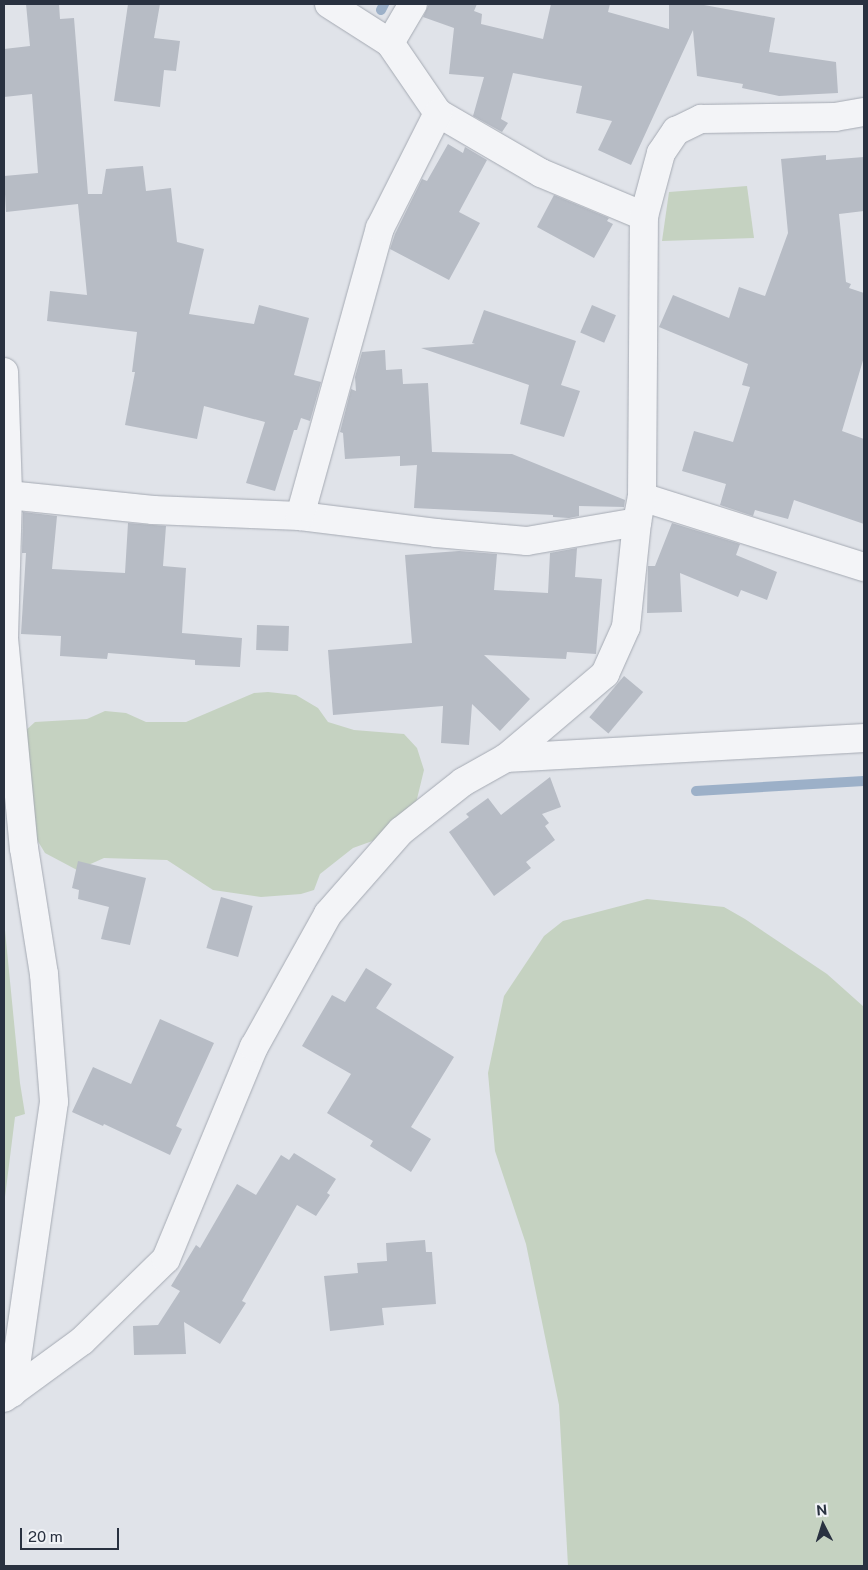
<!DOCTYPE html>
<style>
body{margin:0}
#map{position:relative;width:868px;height:1570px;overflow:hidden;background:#e0e3e9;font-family:"Public Sans",sans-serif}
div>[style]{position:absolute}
.green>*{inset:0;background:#c5d2c1}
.stream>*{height:10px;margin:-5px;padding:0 5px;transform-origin:5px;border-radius:5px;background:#9cb0c8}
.building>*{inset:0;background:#b7bcc5;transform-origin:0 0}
.roads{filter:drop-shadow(0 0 1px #a5aab3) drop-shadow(0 0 1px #a5aab3)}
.minor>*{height:28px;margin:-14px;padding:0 14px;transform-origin:14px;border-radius:14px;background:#f3f4f7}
span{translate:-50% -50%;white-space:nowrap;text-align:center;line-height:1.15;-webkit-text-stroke:4px #f0f2f6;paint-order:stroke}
.frame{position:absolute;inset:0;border:5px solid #293140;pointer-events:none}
.north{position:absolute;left:798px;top:1500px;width:50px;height:50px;-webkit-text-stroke:4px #f0f2f6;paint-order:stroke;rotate:355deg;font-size:14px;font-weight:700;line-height:20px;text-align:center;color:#293140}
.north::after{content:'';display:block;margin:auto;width:18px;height:22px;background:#293140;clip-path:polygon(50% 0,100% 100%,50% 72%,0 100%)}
.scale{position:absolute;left:20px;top:1528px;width:99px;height:22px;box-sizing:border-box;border:2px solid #293140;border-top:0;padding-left:6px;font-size:15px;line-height:18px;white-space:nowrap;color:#293140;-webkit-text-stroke:4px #f0f2f6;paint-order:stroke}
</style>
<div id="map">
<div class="green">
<div style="clip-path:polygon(747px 186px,754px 238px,662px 241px,669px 192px)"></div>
<div style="clip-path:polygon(268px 692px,296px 695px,318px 708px,328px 722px,354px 730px,404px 734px,417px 748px,424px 770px,416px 803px,378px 839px,353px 848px,320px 874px,314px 890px,301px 894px,261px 897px,213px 890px,167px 860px,104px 858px,77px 870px,45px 853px,30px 828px,24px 732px,35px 722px,87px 719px,105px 711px,126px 713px,146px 722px,186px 722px,254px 693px)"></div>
<div style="clip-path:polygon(647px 899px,724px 907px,745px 919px,827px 974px,864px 1007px,864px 1566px,568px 1566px,559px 1405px,526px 1244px,495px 1151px,488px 1073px,504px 996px,544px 936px,563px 921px)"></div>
<div style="clip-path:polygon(4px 920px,20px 1083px,25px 1114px,15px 1117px,4px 1205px)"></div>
</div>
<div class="stream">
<div style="left:381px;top:10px;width:7px;rotate:-63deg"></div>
<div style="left:696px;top:791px;width:168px;rotate:-3.4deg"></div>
</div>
<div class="building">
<div style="clip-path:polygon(26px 4px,59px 4px,60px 19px,74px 18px,88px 194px,102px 194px,106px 169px,143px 166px,146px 191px,171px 188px,177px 242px,204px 249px,189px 314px,254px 324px,259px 305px,309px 318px,294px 375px,321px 382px,310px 421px,301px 418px,297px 430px,294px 430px,275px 491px,246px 483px,265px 422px,204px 406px,197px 439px,125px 425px,135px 372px,132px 372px,137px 332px,47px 321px,50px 291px,87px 295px,78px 204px,6px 212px,4px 176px,38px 173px,32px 94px,4px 97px,4px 49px,30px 46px)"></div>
<div style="clip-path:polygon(128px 4px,160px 4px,154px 38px,180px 41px,176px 71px,164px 70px,160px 107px,114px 101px)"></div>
<div style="clip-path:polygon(429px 4px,477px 4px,474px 11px,482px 14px,481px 24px,543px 39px,551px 4px,610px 4px,608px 12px,669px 29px,669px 4px,705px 4px,704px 5px,775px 18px,769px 52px,836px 62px,838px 93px,779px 96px,742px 88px,743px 84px,697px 76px,693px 30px,631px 165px,598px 150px,612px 121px,576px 113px,582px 86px,513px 73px,501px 119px,508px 123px,502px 132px,473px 116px,484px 77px,449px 74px,454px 28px,423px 17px)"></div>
<div style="clip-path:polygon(448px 144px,463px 153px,465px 147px,487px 160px,459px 212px,480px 223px,449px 280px,390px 249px,395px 234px,422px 179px,427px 181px)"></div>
<div style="clip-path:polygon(826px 155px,826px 160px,864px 157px,864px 211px,839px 214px,846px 282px,851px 284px,849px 288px,864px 293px,864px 357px,842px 431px,864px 439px,864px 524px,794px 500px,788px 519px,755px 510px,753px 516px,720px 505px,726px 484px,682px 471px,694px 431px,733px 442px,750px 387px,742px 385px,748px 364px,659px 327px,673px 295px,729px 318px,739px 287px,765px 296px,788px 233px,781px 159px)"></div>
<div style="clip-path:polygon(554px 195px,609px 218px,607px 221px,613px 224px,594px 258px,537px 227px)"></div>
<div style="left:592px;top:305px;width:26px;height:30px;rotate:23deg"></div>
<div style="clip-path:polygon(484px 310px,576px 341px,561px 385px,580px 391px,564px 437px,520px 424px,529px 385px,421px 348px,475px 344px,472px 343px)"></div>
<div style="clip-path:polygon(385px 350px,386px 370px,402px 369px,403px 384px,428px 383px,432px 452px,512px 454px,625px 500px,624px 507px,579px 506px,579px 516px,569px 518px,553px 517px,553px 515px,414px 508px,417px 465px,400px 466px,400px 456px,345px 459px,343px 433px,340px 432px,351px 389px,356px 391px,355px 377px,362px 352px)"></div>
<div style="clip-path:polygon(23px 512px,57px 516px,52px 569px,125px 573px,128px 523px,166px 526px,163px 566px,186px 568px,182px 633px,242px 638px,240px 667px,195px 665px,195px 660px,108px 653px,107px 659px,60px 656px,61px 636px,21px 634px,26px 553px,22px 553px)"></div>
<div style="clip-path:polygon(672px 523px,740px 544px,736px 555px,777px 572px,767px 600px,741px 590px,738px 597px,680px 573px,682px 612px,647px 613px,648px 566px,655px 566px)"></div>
<div style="clip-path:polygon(577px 548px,575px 577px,602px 579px,596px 654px,567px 652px,566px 659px,484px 655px,530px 699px,500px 731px,472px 704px,469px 745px,441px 743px,443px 706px,333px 715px,328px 650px,412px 643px,405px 555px,459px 551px,497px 554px,494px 590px,548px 593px,550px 553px)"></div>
<div style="left:257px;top:625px;width:32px;height:25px;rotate:2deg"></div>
<div style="left:624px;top:676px;width:25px;height:54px;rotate:40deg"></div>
<div style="clip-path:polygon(550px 777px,561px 807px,542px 814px,549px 823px,545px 826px,555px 840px,526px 862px,531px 868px,494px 896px,449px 832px,469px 817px,466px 814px,488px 798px,501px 815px)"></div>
<div style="clip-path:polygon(78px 861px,146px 878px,130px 945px,101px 939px,109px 907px,78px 899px,79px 890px,72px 888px)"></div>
<div style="left:221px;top:897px;width:33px;height:53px;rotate:16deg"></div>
<div style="clip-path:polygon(366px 968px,392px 984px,376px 1008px,454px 1057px,411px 1127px,431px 1139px,411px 1172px,370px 1146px,373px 1141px,327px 1113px,351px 1074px,302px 1046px,332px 995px,345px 1002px)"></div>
<div style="clip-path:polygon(160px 1019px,214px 1043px,176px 1126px,182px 1129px,170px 1155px,104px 1124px,103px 1126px,72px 1112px,93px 1067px,131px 1084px)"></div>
<div style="clip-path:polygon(294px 1153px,336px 1179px,327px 1193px,330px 1195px,316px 1216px,297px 1205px,242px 1301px,246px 1303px,220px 1344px,184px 1322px,186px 1354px,134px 1355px,133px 1326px,158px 1325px,180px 1291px,171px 1286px,196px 1245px,200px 1248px,237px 1184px,256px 1195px,281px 1155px,289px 1160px)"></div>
<div style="clip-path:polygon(425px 1240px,426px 1252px,432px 1252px,436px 1304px,382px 1308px,384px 1325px,330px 1331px,324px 1276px,358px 1273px,357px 1263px,387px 1261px,386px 1243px)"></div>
</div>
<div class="roads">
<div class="minor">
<div style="left:329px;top:4px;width:72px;rotate:32.6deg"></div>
<div style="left:390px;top:43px;width:85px;rotate:55.6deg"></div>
<div style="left:438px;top:113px;width:119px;rotate:30.2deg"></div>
<div style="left:541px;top:173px;width:112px;rotate:22.7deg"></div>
<div style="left:390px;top:43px;width:45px;rotate:-59.5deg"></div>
<div style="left:4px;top:372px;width:123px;rotate:88.1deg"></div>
<div style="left:8px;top:495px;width:143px;rotate:91.6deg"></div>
<div style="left:4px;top:638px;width:211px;rotate:84.6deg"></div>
<div style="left:24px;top:848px;width:128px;rotate:81deg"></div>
<div style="left:44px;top:974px;width:128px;rotate:85.5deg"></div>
<div style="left:54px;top:1102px;width:294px;rotate:98.2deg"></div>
<div style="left:8px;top:495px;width:146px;rotate:5.9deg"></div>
<div style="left:153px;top:510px;width:147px;rotate:2.3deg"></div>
<div style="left:300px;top:516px;width:137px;rotate:7.1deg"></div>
<div style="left:436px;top:533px;width:91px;rotate:5deg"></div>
<div style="left:527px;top:541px;width:112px;rotate:-9.8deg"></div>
<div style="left:642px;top:497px;width:233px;rotate:17.5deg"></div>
<div style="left:300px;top:516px;width:299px;rotate:-74.5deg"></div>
<div style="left:380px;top:228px;width:129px;rotate:-63.2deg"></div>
<div style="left:506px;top:758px;width:359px;rotate:-3.2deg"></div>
<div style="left:4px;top:1398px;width:97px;rotate:-36.2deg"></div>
<div style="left:82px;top:1341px;width:117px;rotate:-44.3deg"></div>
<div style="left:166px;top:1259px;width:230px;rotate:-67.5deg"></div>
<div style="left:254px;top:1047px;width:152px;rotate:-60.9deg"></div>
<div style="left:328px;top:914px;width:111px;rotate:-48.7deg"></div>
<div style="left:401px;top:831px;width:79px;rotate:-38.3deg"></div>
<div style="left:463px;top:782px;width:49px;rotate:-29.2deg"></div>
<div style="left:506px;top:758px;width:130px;rotate:-40.3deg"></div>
<div style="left:605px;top:674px;width:51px;rotate:-65.9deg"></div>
<div style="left:626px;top:627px;width:106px;rotate:-84deg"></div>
<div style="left:637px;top:522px;width:25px;rotate:-79deg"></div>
<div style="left:642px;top:497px;width:281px;rotate:-89.6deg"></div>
<div style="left:644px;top:216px;width:65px;rotate:-74.9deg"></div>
<div style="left:661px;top:153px;width:27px;rotate:-56deg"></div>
<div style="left:676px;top:131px;width:28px;rotate:-26deg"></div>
<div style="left:701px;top:119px;width:134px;rotate:-0.9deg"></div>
<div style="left:835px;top:117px;width:29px;rotate:-10deg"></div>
</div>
</div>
<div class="frame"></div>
<div class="north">N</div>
<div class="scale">20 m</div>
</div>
